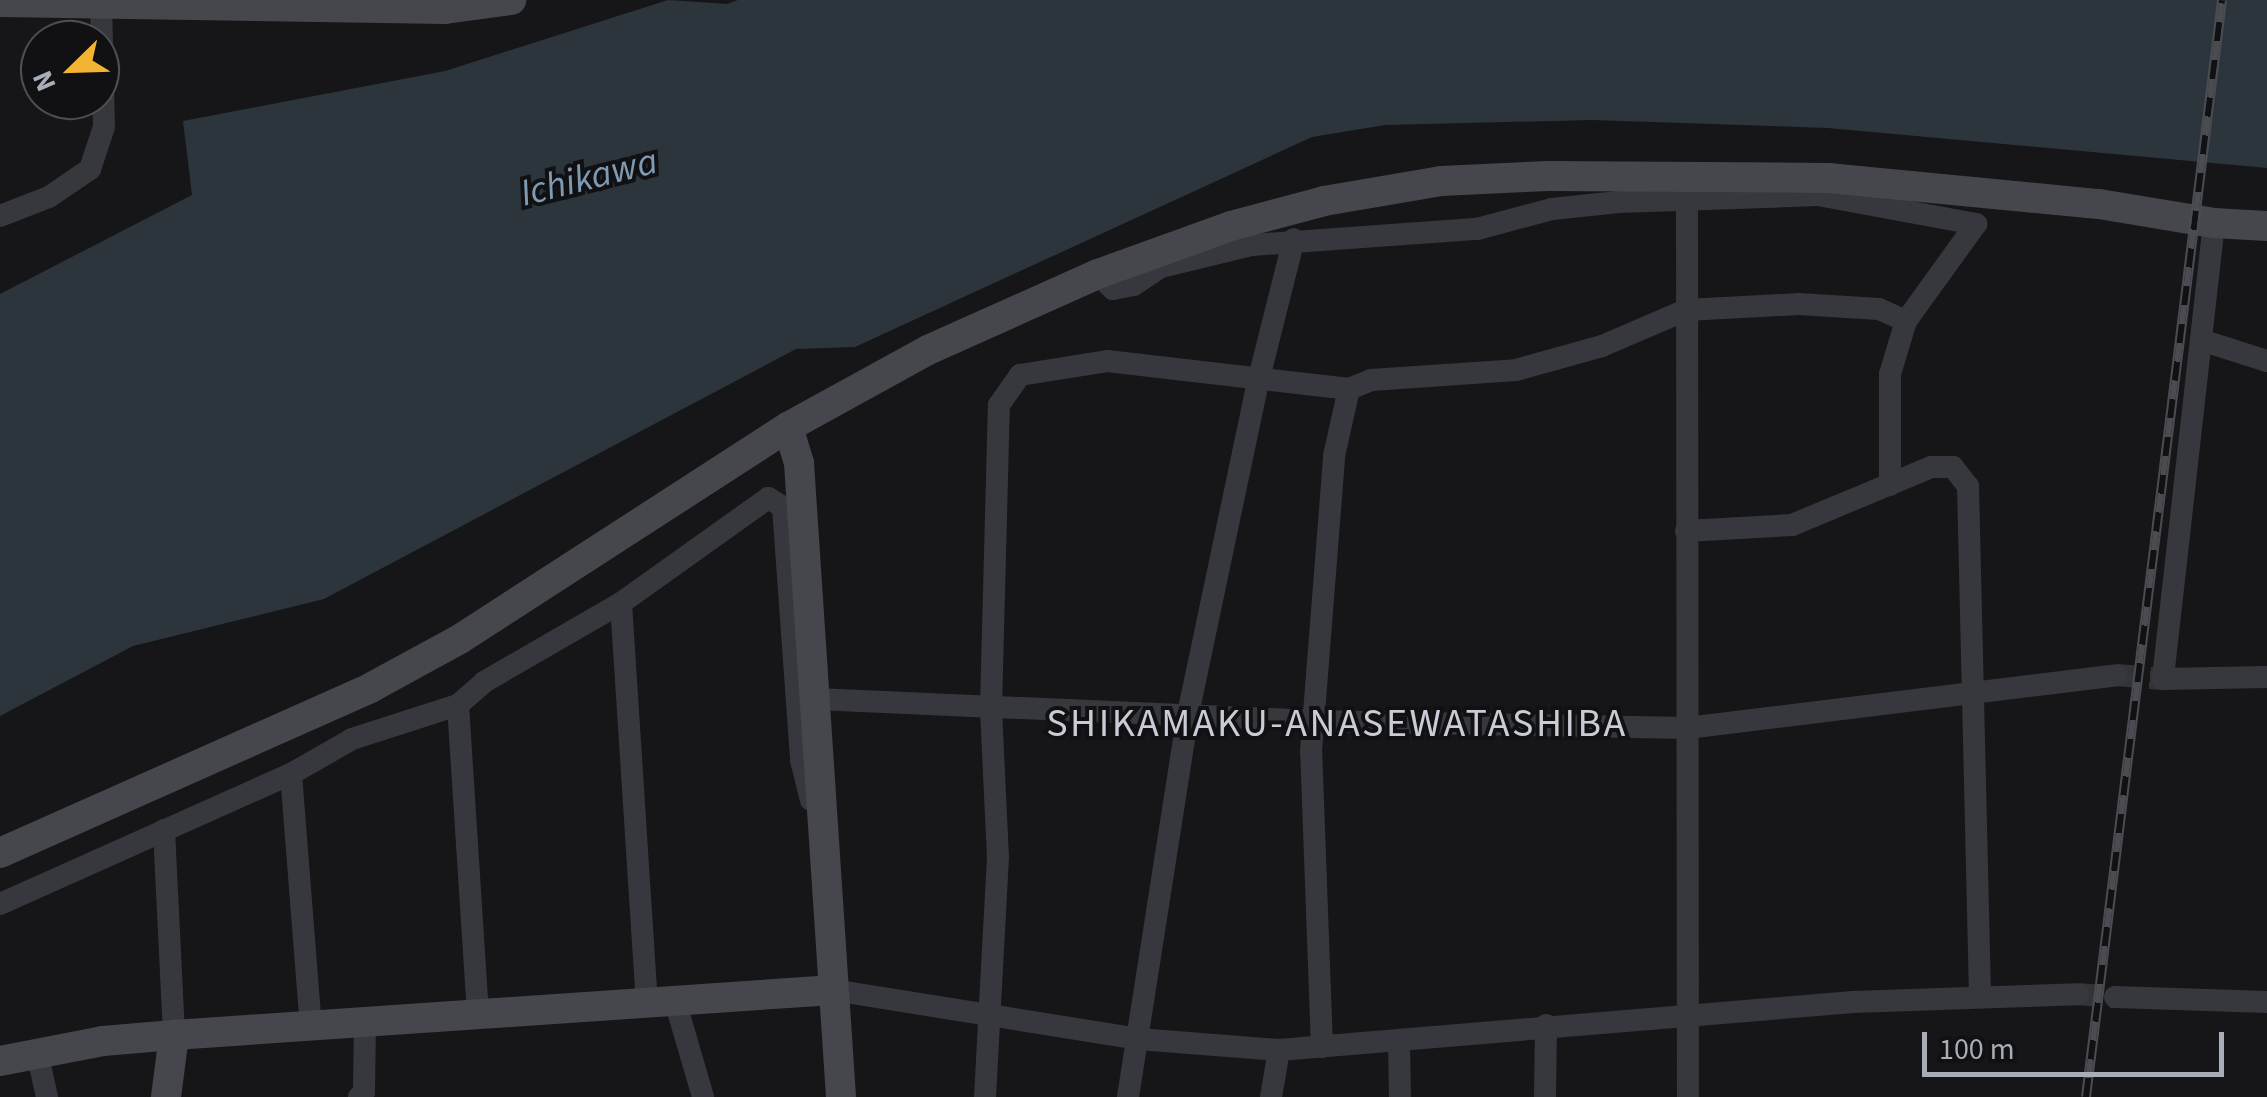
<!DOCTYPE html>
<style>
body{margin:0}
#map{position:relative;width:2267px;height:1097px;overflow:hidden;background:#161618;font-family:"Source Sans 3",sans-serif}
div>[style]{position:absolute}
.water>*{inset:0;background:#2c353c}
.street-tunnel>*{height:22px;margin-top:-11px;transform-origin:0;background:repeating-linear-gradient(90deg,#333438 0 22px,transparent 0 33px)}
.street>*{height:22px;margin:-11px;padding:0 11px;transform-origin:11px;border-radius:11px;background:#37383d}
.secondary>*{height:30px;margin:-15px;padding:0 15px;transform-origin:15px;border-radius:15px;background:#45474d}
.rail>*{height:10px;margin-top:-5px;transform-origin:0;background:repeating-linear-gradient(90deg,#111113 0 19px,#4a4c52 0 38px);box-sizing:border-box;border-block:2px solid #4a4c52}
span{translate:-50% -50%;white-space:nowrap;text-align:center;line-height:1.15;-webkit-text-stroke:8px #111113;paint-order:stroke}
.water-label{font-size:38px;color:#7f9ab3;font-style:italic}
.quarter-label{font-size:40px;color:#c9ccd4;letter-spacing:2.5px}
.north{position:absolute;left:20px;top:20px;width:100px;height:100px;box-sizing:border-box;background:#111113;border:2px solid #4d4f55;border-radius:50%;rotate:247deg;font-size:28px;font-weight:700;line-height:40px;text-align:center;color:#a8adb8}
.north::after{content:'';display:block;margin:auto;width:35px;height:45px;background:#f3b333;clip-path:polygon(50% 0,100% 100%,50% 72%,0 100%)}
.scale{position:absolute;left:1922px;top:1032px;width:302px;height:45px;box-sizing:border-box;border:5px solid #a8adb8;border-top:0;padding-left:12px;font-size:30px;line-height:35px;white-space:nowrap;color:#a8adb8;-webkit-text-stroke:8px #111113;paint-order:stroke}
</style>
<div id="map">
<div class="water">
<div style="clip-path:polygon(668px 0,727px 4px,738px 0,2267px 0,2267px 168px,1828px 128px,1592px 120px,1385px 125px,1312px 137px,855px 347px,796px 349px,324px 599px,133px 646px,0 716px,0 294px,192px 195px,183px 121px,445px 71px)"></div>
</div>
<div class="street-tunnel">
<div style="left:2117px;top:675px;width:46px;rotate:5deg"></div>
<div style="left:2078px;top:994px;width:37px;rotate:5deg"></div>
</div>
<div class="street">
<div style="left:1818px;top:195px;width:161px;rotate:10.4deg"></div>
<div style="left:1976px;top:224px;width:120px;rotate:125.8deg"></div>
<div style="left:1906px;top:321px;width:55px;rotate:106.8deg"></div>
<div style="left:1890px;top:374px;width:111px;rotate:90deg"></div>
<div style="left:1687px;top:197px;width:900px;rotate:89.94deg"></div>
<div style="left:0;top:216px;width:53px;rotate:-21.2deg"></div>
<div style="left:49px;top:197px;width:50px;rotate:-34.3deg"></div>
<div style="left:90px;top:169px;width:44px;rotate:-71.6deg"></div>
<div style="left:104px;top:127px;width:120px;rotate:-91.4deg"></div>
<div style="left:2214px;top:223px;width:459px;rotate:96.4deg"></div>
<div style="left:2163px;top:679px;width:104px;rotate:-1.1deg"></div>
<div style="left:1098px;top:274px;width:21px;rotate:45deg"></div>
<div style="left:1113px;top:289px;width:21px;rotate:-11deg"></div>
<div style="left:1134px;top:285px;width:32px;rotate:-34deg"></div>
<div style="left:1161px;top:267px;width:94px;rotate:-13.6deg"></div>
<div style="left:1252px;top:245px;width:226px;rotate:-4.1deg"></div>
<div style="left:1477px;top:229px;width:78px;rotate:-14.9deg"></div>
<div style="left:1552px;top:209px;width:67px;rotate:-6deg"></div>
<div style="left:1619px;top:202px;width:199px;rotate:-2deg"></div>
<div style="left:1818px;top:195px;width:20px;rotate:-60deg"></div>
<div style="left:2204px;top:341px;width:66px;rotate:17.6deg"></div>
<div style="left:1686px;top:531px;width:106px;rotate:-3.2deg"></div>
<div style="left:1792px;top:525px;width:151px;rotate:-22.6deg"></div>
<div style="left:1931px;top:467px;width:22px"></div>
<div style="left:1953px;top:467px;width:24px;rotate:52deg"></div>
<div style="left:1968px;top:486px;width:511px;rotate:88.65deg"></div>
<div style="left:621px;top:603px;width:401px;rotate:86.3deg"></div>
<div style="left:816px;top:699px;width:500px;rotate:2.52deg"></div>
<div style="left:1316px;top:721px;width:371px;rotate:1.1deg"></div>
<div style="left:1687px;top:728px;width:433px;rotate:-7deg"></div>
<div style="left:458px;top:705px;width:311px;rotate:86.3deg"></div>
<div style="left:291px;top:774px;width:253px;rotate:85.5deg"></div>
<div style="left:164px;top:830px;width:205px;rotate:87.2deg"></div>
<div style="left:0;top:904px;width:319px;rotate:-24.1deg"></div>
<div style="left:291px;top:774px;width:70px;rotate:-29.8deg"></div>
<div style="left:352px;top:739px;width:111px;rotate:-17.8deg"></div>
<div style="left:458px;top:705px;width:35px;rotate:-41deg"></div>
<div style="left:484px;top:682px;width:158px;rotate:-30deg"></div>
<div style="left:621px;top:603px;width:181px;rotate:-35.5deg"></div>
<div style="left:768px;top:498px;width:17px;rotate:31deg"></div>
<div style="left:783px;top:507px;width:254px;rotate:85.9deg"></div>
<div style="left:801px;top:760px;width:41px;rotate:76deg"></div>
<div style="left:833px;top:990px;width:309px;rotate:9.1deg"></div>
<div style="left:1138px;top:1039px;width:141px;rotate:4.5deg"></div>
<div style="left:1279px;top:1050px;width:576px;rotate:-4.78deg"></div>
<div style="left:1853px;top:1002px;width:225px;rotate:-2deg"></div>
<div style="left:2115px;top:997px;width:152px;rotate:1.9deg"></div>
<div style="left:675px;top:1001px;width:100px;rotate:73.7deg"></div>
<div style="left:1399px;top:1041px;width:56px;rotate:89deg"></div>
<div style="left:1322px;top:1047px;width:296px;rotate:-92.1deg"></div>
<div style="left:1311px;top:751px;width:296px;rotate:-85.5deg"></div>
<div style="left:1334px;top:456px;width:69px;rotate:-77.4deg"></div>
<div style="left:37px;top:1052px;width:46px;rotate:77.5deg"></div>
<div style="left:359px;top:1097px;width:7px;rotate:-45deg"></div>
<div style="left:364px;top:1092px;width:70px;rotate:-89.2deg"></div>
<div style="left:985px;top:1097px;width:239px;rotate:-86.9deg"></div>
<div style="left:998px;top:858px;width:151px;rotate:-92.7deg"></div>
<div style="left:991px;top:707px;width:302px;rotate:-88.5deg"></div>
<div style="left:999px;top:405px;width:37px;rotate:-55deg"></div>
<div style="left:1020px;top:375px;width:88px;rotate:-9.1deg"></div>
<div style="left:1107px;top:361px;width:244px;rotate:6.6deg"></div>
<div style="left:1349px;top:389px;width:24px;rotate:-22deg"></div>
<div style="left:1371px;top:380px;width:145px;rotate:-3.9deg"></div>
<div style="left:1516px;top:370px;width:89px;rotate:-15.6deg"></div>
<div style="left:1602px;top:346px;width:91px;rotate:-23.2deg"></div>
<div style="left:1686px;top:310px;width:113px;rotate:-3deg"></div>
<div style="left:1799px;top:304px;width:80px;rotate:3.6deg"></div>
<div style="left:1879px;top:309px;width:30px;rotate:24deg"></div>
<div style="left:1128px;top:1097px;width:388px;rotate:-81.1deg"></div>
<div style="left:1188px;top:714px;width:343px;rotate:-78.1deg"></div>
<div style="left:1259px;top:378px;width:143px;rotate:-75.9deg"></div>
<div style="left:1271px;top:1097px;width:48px;rotate:-80.3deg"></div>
<div style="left:1545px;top:1097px;width:72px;rotate:-89.2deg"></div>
</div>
<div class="secondary">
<div style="left:0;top:2px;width:445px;rotate:0.9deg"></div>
<div style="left:445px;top:9px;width:67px;rotate:-7.8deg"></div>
<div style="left:788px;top:427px;width:38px;rotate:73deg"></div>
<div style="left:799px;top:463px;width:635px;rotate:86.21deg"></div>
<div style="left:0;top:853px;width:407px;rotate:-24deg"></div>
<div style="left:372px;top:687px;width:100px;rotate:-28.6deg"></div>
<div style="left:460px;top:639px;width:391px;rotate:-32.9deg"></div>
<div style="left:788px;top:427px;width:160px;rotate:-28.8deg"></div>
<div style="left:928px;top:350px;width:186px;rotate:-24.1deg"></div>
<div style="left:1098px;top:274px;width:141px;rotate:-19.8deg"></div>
<div style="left:1231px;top:226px;width:96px;rotate:-15deg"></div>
<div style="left:1324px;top:201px;width:119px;rotate:-9.7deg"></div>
<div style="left:1441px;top:181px;width:108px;rotate:-2.7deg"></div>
<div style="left:1549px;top:176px;width:279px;rotate:0.4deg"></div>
<div style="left:1828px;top:178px;width:272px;rotate:5.5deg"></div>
<div style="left:2099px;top:204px;width:117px;rotate:9.4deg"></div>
<div style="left:2214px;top:223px;width:53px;rotate:3.2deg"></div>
<div style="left:0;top:1061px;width:105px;rotate:-11deg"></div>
<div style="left:103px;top:1041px;width:71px;rotate:-4.8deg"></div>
<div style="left:174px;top:1035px;width:661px;rotate:-3.91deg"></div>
<div style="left:166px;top:1097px;width:63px;rotate:-82.6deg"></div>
</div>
<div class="rail">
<div style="left:2086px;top:1097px;width:1105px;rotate:-82.93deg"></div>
</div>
<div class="water-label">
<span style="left:589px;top:178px;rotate:-14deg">Ichikawa</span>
</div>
<div class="quarter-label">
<span style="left:1337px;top:724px">SHIKAMAKU-ANASEWATASHIBA</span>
</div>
<div class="north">N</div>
<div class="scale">100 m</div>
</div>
